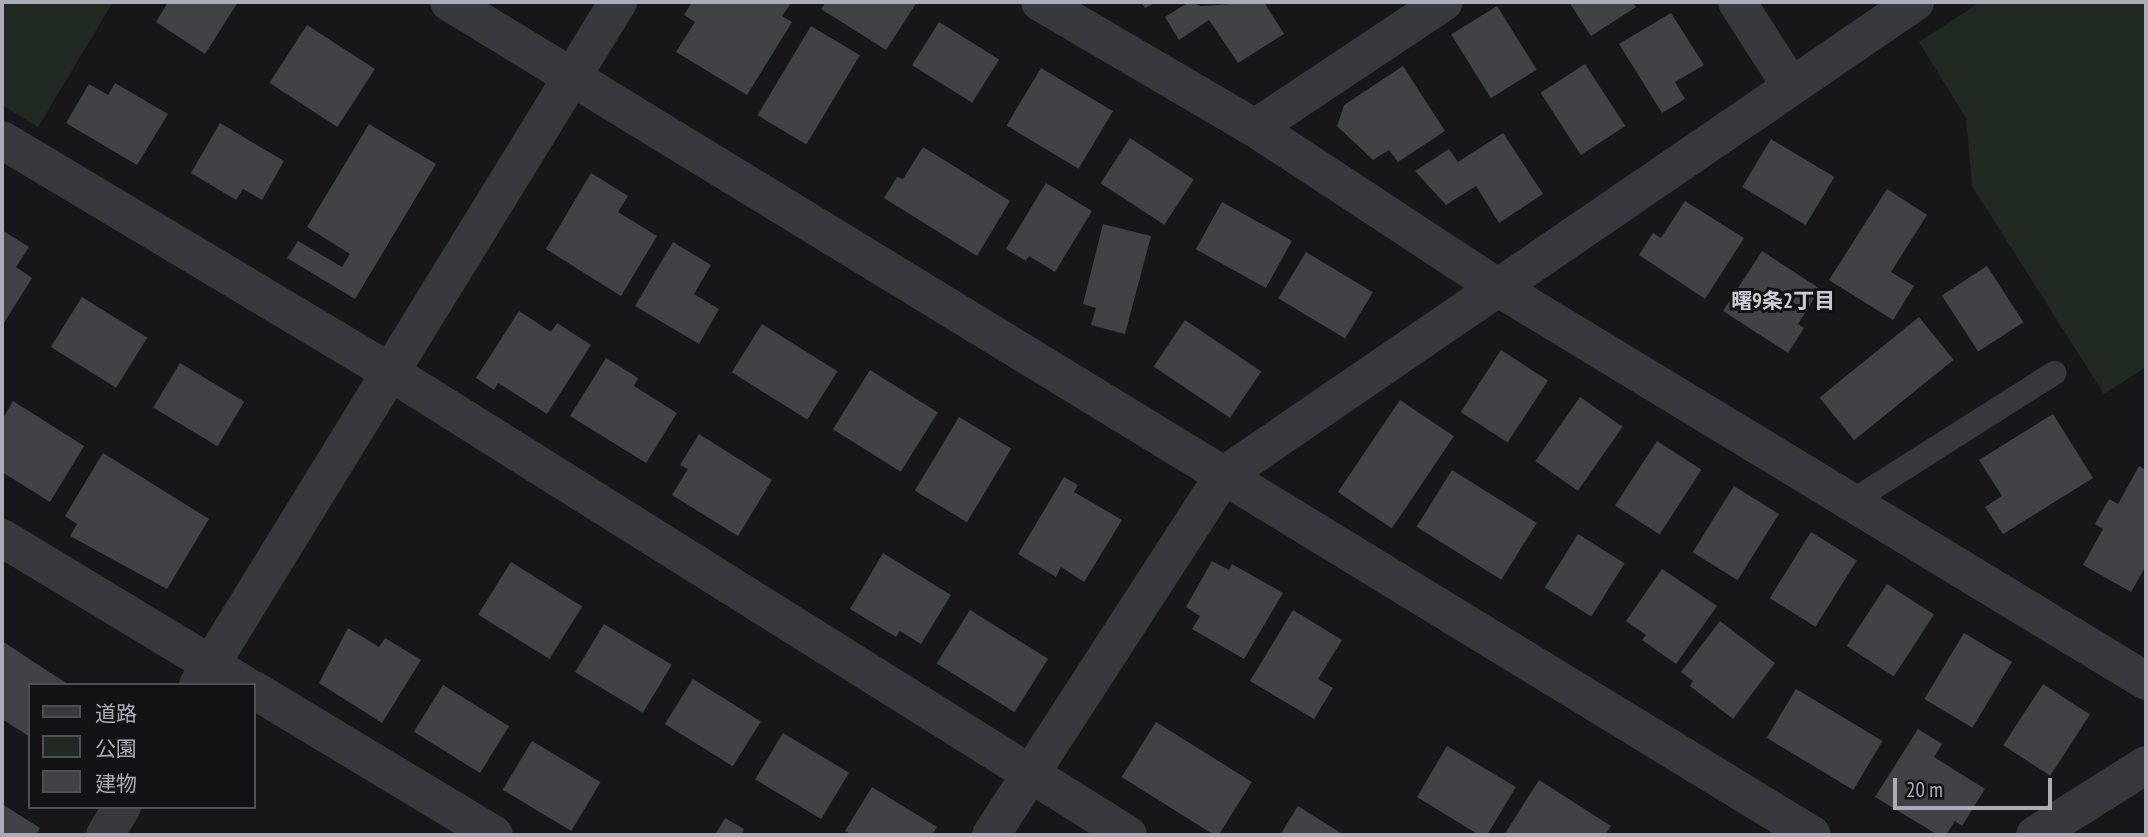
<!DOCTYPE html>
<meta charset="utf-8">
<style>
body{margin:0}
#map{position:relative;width:2148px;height:837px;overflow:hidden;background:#171719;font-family:"PT Sans Narrow","Noto Sans JP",sans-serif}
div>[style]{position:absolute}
.green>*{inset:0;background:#212923}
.building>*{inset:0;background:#414246;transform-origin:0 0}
.lane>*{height:24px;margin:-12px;padding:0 12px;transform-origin:12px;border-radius:12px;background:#38393e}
.street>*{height:38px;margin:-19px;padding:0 19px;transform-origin:19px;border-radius:19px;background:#38393e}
span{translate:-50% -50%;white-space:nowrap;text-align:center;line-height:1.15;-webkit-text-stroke:6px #121214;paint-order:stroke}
.neighbourhood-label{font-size:21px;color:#cbccd5;font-weight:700}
.frame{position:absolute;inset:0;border:4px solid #aaadb8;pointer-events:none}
.legend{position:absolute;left:28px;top:683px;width:228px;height:126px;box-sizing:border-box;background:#121214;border:2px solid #4f5056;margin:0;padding:9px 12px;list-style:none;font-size:21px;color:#aaadb8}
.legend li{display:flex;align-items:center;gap:14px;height:35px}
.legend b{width:35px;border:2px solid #4f5056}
.scale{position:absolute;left:1893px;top:778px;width:159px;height:32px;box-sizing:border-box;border:4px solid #aaadb8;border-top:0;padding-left:9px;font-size:21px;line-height:24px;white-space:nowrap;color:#aaadb8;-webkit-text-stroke:5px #121214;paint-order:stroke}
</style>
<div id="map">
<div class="green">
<div style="clip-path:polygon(2px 2px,113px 2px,38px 127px,2px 105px)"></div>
<div style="clip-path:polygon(1980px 2px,2146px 2px,2146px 367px,2104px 394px,1972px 186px,1966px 118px,1919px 42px)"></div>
</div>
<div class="building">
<div style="clip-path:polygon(168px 2px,238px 2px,205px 54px,156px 22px)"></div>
<div style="clip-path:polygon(692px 2px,792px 2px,782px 16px,792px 22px,747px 95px,676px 52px,695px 22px,684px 15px)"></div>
<div style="clip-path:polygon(826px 2px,917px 2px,886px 50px,821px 9px)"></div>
<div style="clip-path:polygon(1141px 2px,1156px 2px,1145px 8px)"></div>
<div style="clip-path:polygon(1189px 2px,1201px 6px,1264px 2px,1284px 34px,1238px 63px,1209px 20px,1179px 40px,1165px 17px)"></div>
<div style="clip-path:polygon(1569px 2px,1632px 2px,1636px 7px,1591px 36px)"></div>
<div style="left:1497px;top:6px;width:75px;height:54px;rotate:58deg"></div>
<div style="clip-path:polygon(1671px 13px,1704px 65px,1675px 82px,1685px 99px,1662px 113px,1619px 44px)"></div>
<div style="left:939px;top:22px;width:71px;height:51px;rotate:32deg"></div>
<div style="left:307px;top:25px;width:81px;height:69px;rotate:33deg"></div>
<div style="left:811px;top:26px;width:57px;height:104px;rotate:31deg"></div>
<div style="left:1585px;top:64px;width:74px;height:53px;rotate:57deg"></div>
<div style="clip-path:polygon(1403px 66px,1445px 131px,1398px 162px,1389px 150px,1373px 160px,1337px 126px,1344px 105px)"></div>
<div style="left:1041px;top:68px;width:84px;height:67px;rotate:31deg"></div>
<div style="clip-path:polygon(115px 83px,168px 114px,137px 165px,66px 123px,89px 84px,108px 95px)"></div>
<div style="clip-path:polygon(220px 123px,284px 161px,262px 200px,243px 189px,236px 200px,191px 173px)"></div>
<div style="clip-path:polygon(369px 124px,436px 164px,355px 299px,287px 258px,298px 241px,342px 267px,350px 254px,307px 227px)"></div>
<div style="clip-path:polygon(1503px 133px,1543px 194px,1499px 223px,1476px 186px,1446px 205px,1415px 171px,1449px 149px,1458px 162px)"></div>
<div style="left:1130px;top:138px;width:76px;height:54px;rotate:33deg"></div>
<div style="left:1771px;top:139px;width:74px;height:56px;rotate:31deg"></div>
<div style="clip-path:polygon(923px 147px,1010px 201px,977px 256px,884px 198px,897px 177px,903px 179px)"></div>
<div style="clip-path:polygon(591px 173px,628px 196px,618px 212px,657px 236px,621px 296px,546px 249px)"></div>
<div style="clip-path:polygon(1046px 183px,1092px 211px,1055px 272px,1029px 256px,1026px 261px,1006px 249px)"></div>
<div style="clip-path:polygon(1887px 189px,1927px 215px,1891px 272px,1914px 286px,1893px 320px,1829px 280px)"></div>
<div style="clip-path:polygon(1685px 201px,1744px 238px,1705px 299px,1639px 255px,1653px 233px,1661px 238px)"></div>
<div style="left:1222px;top:202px;width:80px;height:54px;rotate:29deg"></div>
<div style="clip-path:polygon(1103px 224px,1151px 236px,1125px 334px,1091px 325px,1096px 308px,1083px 304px)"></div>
<div style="clip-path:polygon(2px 230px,29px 247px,16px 267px,32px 278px,2px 326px)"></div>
<div style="clip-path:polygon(673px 242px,711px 265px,694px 294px,719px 309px,699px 344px,635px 306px)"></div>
<div style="clip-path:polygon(1762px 251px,1820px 289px,1798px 324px,1804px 328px,1788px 353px,1723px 311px)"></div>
<div style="left:1306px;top:252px;width:78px;height:54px;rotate:31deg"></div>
<div style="left:1987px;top:266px;width:67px;height:54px;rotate:57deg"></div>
<div style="left:82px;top:297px;width:77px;height:59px;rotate:32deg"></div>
<div style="clip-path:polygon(519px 311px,551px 332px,557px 323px,591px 345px,547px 414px,498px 383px,494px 390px,476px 378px)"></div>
<div style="left:1919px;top:317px;width:55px;height:128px;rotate:51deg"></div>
<div style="left:1185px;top:320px;width:92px;height:56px;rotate:34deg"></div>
<div style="left:762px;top:324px;width:89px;height:57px;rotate:32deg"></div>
<div style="left:1501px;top:350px;width:56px;height:74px;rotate:33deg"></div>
<div style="clip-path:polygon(606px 358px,638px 378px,634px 386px,677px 413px,646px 463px,570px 416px)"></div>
<div style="left:180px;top:363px;width:75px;height:52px;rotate:31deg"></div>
<div style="left:870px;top:370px;width:80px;height:70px;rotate:32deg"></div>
<div style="left:1580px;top:397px;width:52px;height:78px;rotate:35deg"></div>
<div style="left:1400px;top:400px;width:65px;height:111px;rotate:34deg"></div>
<div style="clip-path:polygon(13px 401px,84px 446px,50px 502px,2px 472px,2px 420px)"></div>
<div style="clip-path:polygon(2053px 414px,2093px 478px,2003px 534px,1985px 507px,2002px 496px,1979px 460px)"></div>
<div style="left:959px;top:417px;width:61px;height:86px;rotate:31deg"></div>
<div style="clip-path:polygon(699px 434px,772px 480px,738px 536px,672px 495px,688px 469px,680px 465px)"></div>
<div style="left:1657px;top:441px;width:53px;height:77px;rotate:33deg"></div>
<div style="clip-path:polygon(103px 453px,209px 519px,167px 589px,70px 536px,77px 524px,65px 516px)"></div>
<div style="clip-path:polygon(2139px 466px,2146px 470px,2146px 566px,2131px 592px,2083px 565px,2103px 529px,2095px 524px,2109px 499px,2118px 504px)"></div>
<div style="left:1452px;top:470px;width:100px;height:67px;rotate:32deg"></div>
<div style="clip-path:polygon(1064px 477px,1078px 485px,1074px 492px,1122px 520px,1084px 582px,1061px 567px,1056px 577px,1018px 554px)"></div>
<div style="left:1734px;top:486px;width:53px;height:78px;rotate:32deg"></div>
<div style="left:1811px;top:532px;width:54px;height:78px;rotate:32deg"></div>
<div style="left:1578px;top:534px;width:55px;height:63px;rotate:32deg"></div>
<div style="clip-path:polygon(883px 553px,951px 595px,921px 644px,900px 631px,896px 637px,850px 609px)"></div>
<div style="clip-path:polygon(1212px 561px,1229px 570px,1232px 564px,1283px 593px,1244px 659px,1192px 629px,1200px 616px,1186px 607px)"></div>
<div style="left:511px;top:562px;width:84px;height:62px;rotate:32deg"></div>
<div style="clip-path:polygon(1662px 569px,1717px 606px,1676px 664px,1642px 640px,1646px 635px,1626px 621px)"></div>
<div style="left:1887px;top:584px;width:56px;height:74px;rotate:33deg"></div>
<div style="left:970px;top:610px;width:92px;height:63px;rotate:32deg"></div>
<div style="clip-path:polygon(1293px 610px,1342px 640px,1318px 679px,1333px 688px,1314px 719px,1250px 681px)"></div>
<div style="clip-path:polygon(1720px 621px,1775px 663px,1733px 719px,1690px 686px,1693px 681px,1681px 672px)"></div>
<div style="left:604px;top:624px;width:79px;height:56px;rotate:31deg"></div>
<div style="clip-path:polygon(348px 628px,379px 647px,385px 638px,421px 660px,382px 723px,319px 683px)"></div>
<div style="left:1964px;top:633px;width:56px;height:77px;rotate:31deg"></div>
<div style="clip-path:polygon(2px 641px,69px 685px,30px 685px,30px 737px,2px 719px)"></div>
<div style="left:693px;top:679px;width:80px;height:53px;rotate:32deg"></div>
<div style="left:2043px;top:684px;width:56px;height:73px;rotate:33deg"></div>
<div style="left:443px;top:685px;width:78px;height:55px;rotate:32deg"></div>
<div style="left:1796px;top:689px;width:101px;height:57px;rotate:31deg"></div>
<div style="left:1156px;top:722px;width:113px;height:65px;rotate:32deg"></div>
<div style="clip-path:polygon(1918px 729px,1942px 744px,1934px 757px,1985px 789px,1962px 826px,1955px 821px,1946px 835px,1938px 835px,1875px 797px)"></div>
<div style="left:783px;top:733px;width:77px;height:54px;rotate:31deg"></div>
<div style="left:532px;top:741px;width:80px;height:57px;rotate:31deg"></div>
<div style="clip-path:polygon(1447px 746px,1516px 787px,1487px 835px,1479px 835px,1417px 797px)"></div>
<div style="clip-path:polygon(1539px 780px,1611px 826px,1605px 835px,1504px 835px)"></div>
<div style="clip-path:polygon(872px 787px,937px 827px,932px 835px,852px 835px,845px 831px)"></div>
<div style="clip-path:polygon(2px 804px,40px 828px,36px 835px,2px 835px)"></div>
<div style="clip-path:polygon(1298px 806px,1344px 835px,1280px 835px)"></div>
<div style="clip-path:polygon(725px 818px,744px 829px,741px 835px,715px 835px)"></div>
</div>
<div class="lane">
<div style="left:1851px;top:502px;width:241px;rotate:-32.4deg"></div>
</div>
<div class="street">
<div style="left:449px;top:2px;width:1597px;rotate:31.43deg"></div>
<div style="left:1040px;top:2px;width:249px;rotate:30.4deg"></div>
<div style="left:1255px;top:128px;width:290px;rotate:33.3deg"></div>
<div style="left:1497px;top:287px;width:759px;rotate:31.26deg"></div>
<div style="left:1737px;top:2px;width:100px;rotate:57.3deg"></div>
<div style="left:1255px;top:128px;width:227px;rotate:-33.7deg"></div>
<div style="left:2px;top:140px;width:452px;rotate:30.9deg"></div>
<div style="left:390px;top:372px;width:871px;rotate:32.1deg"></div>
<div style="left:2px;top:538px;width:284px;rotate:31.2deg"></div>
<div style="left:198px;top:685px;width:802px;rotate:-58.41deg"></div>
<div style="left:254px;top:690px;width:280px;rotate:31.1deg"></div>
<div style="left:105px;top:835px;width:33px;rotate:-59deg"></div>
<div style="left:991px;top:835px;width:427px;rotate:-57.1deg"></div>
<div style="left:1223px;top:476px;width:839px;rotate:-34.41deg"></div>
<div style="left:2035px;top:835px;width:131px;rotate:-32.2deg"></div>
</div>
<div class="neighbourhood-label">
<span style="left:1783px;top:301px">曙9条2丁目</span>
</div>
<div class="frame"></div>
<ul class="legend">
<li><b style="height:9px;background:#38393e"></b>道路</li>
<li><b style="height:19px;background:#212923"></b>公園</li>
<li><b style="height:19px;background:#414246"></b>建物</li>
</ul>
<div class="scale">20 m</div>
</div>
